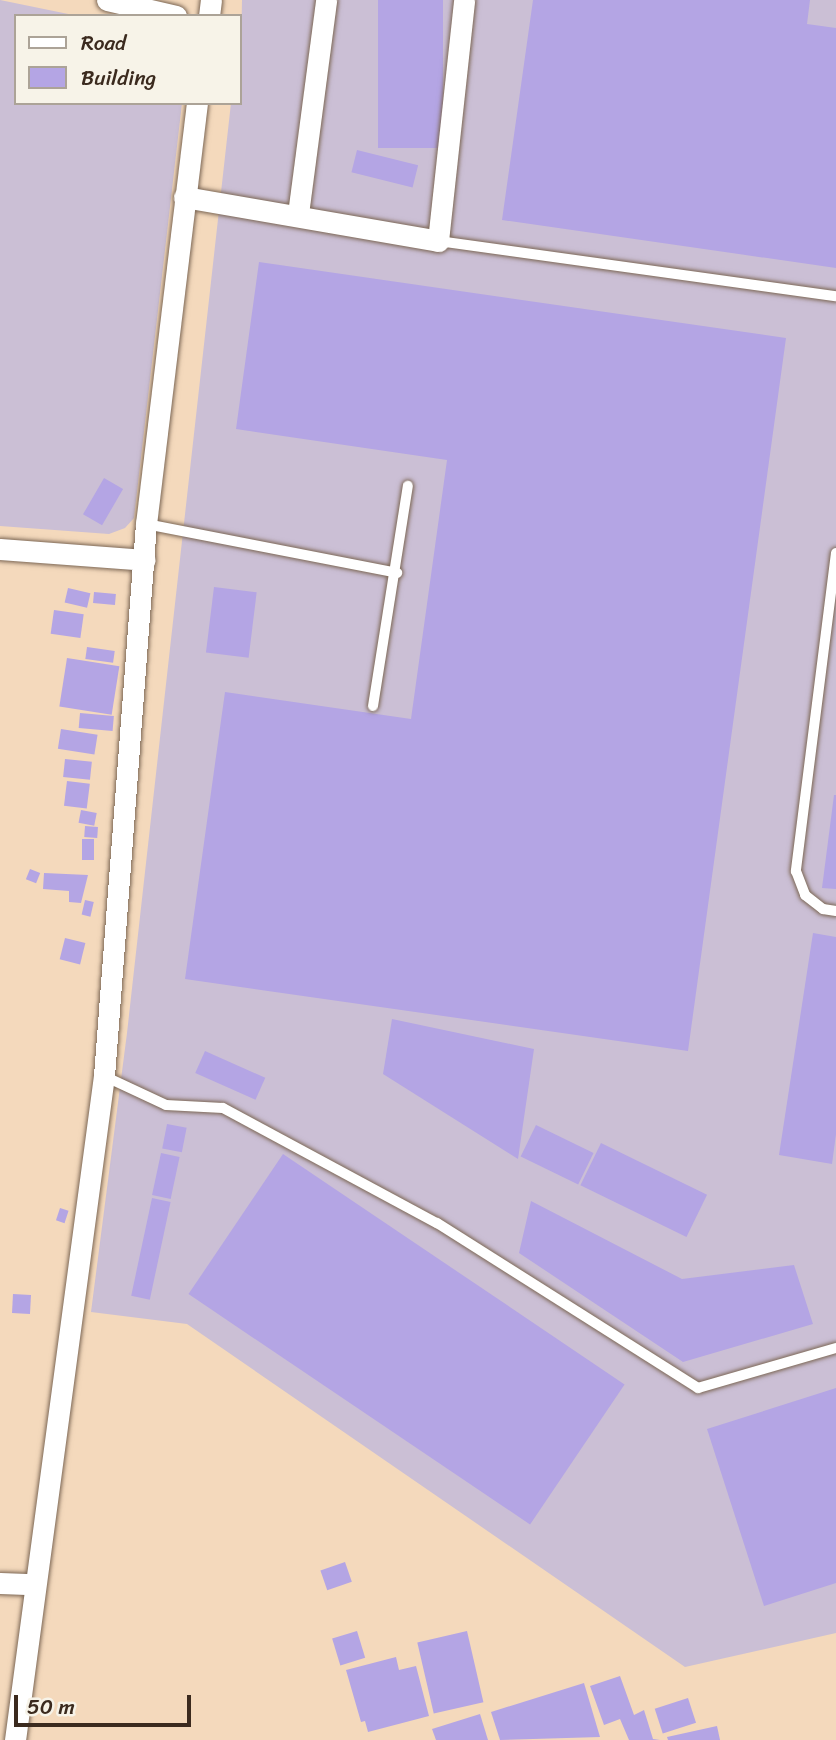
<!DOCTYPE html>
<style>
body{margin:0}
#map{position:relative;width:836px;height:1740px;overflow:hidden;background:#f4d9bc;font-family:Sriracha,sans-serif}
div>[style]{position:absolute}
.industrial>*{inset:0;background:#cbbfd5}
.building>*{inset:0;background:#b4a5e4;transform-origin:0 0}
.roads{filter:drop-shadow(0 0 2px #7c6755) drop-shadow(0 0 2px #7c6755)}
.lane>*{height:10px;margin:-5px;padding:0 5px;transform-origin:5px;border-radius:5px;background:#fff}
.street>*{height:21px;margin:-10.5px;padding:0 10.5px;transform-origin:10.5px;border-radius:10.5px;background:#fff}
span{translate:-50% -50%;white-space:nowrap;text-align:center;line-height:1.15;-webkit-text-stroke:5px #f7f3e8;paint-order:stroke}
.legend{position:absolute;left:14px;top:14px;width:228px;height:91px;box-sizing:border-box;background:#f7f3e8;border:2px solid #aca397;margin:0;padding:9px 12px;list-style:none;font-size:21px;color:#3b2a1e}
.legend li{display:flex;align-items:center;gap:14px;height:35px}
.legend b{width:35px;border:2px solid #aca397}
.scale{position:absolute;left:14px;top:1695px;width:177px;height:32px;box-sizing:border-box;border:4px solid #3b2a1e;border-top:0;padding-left:9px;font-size:21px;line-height:24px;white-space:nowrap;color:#3b2a1e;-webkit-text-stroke:5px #f7f3e8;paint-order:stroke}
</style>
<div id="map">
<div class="industrial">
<div style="clip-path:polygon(0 0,78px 16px,16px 16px,16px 103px,182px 103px,134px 518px,125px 528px,109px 534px,0 526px)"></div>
<div style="clip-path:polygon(242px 0,836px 0,836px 1633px,685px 1667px,187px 1324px,91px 1312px,127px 1033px,231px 103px,240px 103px)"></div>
</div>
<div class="building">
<div style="left:378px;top:0;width:65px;height:148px"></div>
<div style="clip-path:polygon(533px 0,810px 0,807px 24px,836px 28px,836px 268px,502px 220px)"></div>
<div style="left:357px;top:150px;width:63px;height:23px;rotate:14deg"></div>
<div style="clip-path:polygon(259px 262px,786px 338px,688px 1051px,185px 979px,225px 692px,411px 719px,447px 460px,236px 429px)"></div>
<div style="left:104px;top:478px;width:22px;height:42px;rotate:30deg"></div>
<div style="left:214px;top:587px;width:43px;height:66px;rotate:7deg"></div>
<div style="left:68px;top:588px;width:23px;height:15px;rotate:13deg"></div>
<div style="left:94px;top:592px;width:22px;height:11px;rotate:5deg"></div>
<div style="left:54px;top:610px;width:30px;height:24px;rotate:8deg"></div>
<div style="left:87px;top:647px;width:28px;height:12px;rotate:8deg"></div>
<div style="left:67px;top:658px;width:53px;height:49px;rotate:9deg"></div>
<div style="left:80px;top:713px;width:34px;height:15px;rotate:5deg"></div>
<div style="left:61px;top:729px;width:37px;height:20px;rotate:9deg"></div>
<div style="left:65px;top:759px;width:27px;height:18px;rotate:6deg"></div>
<div style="left:67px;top:781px;width:23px;height:25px;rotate:7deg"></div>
<div style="clip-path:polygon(834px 795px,836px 795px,836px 889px,822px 888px)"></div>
<div style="left:81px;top:810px;width:16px;height:13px;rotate:11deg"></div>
<div style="left:85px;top:826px;width:13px;height:11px;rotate:4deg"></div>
<div style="left:82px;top:839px;width:12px;height:21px"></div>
<div style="left:30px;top:869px;width:11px;height:11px;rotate:22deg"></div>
<div style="clip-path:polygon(44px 873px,88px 875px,81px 903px,69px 902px,69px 891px,43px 889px)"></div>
<div style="left:85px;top:900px;width:9px;height:15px;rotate:13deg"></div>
<div style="clip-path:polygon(813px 933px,836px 937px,836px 1134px,832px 1164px,779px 1155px)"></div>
<div style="left:65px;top:938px;width:21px;height:22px;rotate:14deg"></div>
<div style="clip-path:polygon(392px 1019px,534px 1049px,518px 1159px,383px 1074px)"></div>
<div style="left:205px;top:1051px;width:66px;height:24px;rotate:24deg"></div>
<div style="left:167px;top:1124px;width:20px;height:25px;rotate:11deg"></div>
<div style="left:536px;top:1125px;width:64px;height:35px;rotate:26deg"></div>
<div style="left:601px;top:1143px;width:118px;height:47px;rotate:26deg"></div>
<div style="left:161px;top:1153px;width:19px;height:43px;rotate:12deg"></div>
<div style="left:283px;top:1154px;width:412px;height:169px;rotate:34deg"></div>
<div style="left:152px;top:1198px;width:19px;height:100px;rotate:12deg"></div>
<div style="clip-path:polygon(531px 1201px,682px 1279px,794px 1265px,813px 1324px,683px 1362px,519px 1253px)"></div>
<div style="left:60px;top:1208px;width:9px;height:13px;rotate:18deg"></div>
<div style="left:13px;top:1294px;width:18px;height:19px;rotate:3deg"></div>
<div style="clip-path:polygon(836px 1388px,836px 1583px,764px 1606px,707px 1429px)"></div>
<div style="left:345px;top:1562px;width:21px;height:26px;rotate:71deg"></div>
<div style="left:357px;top:1631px;width:28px;height:26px;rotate:73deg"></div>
<div style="left:467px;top:1631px;width:73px;height:51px;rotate:77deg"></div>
<div style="clip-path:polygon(396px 1657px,399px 1670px,416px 1666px,429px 1716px,368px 1732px,365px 1721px,361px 1722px,346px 1670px)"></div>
<div style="clip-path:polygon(620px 1676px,634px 1715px,644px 1710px,653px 1739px,660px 1740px,629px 1740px,620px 1719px,604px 1725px,590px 1686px)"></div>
<div style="clip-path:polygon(584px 1683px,600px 1737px,500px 1740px,491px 1712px)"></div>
<div style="left:688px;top:1698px;width:26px;height:35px;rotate:72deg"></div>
<div style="clip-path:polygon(480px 1714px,488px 1740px,436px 1740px,432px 1729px)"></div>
<div style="clip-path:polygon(717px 1726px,720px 1740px,668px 1740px,667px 1737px)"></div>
</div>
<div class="roads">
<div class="lane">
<div style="left:438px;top:241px;width:402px;rotate:7.9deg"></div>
<div style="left:146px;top:524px;width:256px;rotate:11deg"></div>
<div style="left:836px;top:553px;width:321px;rotate:97.2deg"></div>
<div style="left:796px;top:871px;width:26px;rotate:69deg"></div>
<div style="left:805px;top:895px;width:23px;rotate:38deg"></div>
<div style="left:823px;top:909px;width:13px;rotate:9deg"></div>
<div style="left:373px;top:706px;width:223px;rotate:-81deg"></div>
<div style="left:104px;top:1076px;width:68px;rotate:25.1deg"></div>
<div style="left:166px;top:1105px;width:57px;rotate:3deg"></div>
<div style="left:223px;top:1108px;width:243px;rotate:28.3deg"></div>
<div style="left:437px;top:1223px;width:309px;rotate:32.3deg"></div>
<div style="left:698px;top:1388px;width:144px;rotate:-16.2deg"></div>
</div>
<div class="street">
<div style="left:107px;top:0;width:71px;rotate:13.1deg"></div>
<div style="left:209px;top:16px;width:16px;rotate:-83deg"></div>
<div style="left:184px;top:197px;width:258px;rotate:9.8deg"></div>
<div style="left:438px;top:241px;width:242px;rotate:-83.8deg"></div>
<div style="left:298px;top:214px;width:216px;rotate:-82.5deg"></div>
<div style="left:0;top:549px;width:145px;rotate:4.3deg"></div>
<div style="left:0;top:1583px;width:33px;rotate:2deg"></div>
<div style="left:15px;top:1740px;width:670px;rotate:-82.37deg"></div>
<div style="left:104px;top:1076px;width:554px;rotate:-85.65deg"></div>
<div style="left:146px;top:524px;width:424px;rotate:-83.1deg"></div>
</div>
</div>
<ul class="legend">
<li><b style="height:9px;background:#fff"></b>Road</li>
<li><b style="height:19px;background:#b4a5e4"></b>Building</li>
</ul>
<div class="scale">50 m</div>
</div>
